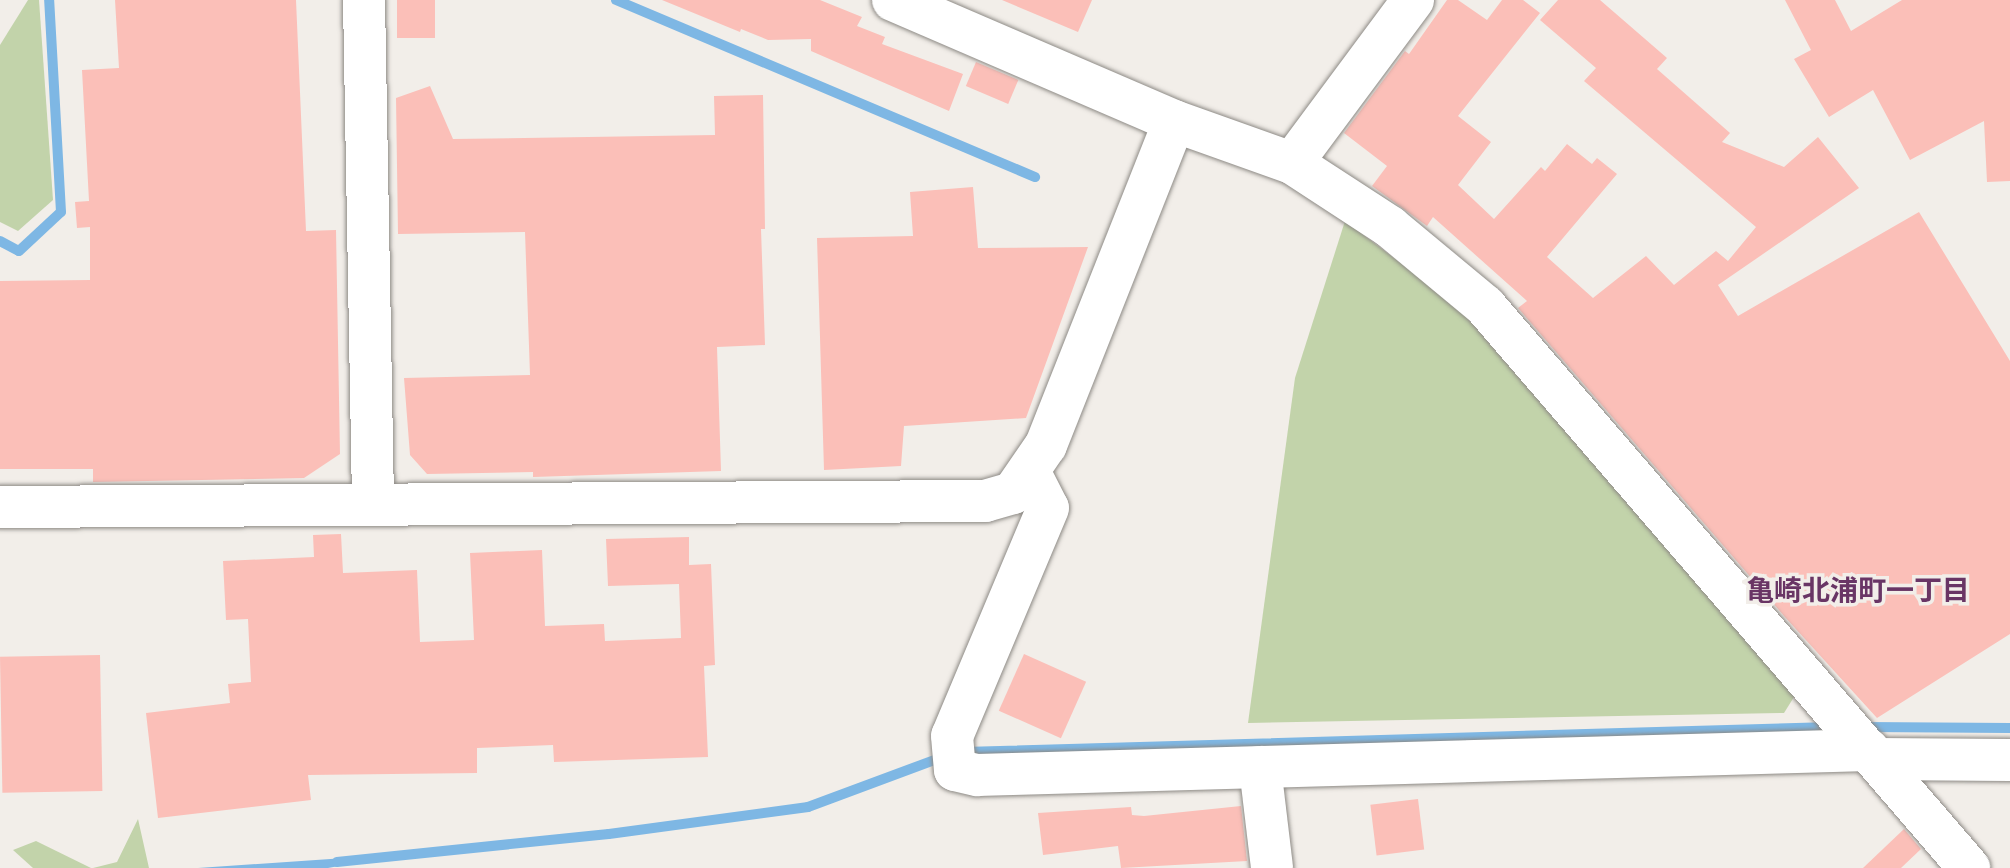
<!DOCTYPE html>
<meta charset="utf-8">
<style>
body{margin:0}
#map{position:relative;width:2010px;height:868px;overflow:hidden;background:#f2eee9;font-family:Raleway,"Noto Sans JP",sans-serif}
div>[style]{position:absolute}
.green>*{inset:0;background:#c2d3aa}
.water>*{inset:0;background:#7eb7e4}
.stream>*{height:10px;margin:-5px;padding:0 5px;transform-origin:5px;border-radius:5px;background:#7eb7e4}
.building>*{inset:0;background:#fbbfb8;transform-origin:0 0}
.roads{filter:drop-shadow(0 0 2px #8d8a85) drop-shadow(0 0 2px #8d8a85)}
.minor>*{height:42px;margin:-21px;padding:0 21px;transform-origin:21px;border-radius:21px;background:#fff}
span{translate:-50% -50%;white-space:nowrap;text-align:center;line-height:1.15;-webkit-text-stroke:7px #f2eee9;paint-order:stroke}
.neighbourhood-label{font-size:28px;color:#693565;font-weight:700}
</style>
<div id="map">
<div class="green">
<div style="clip-path:polygon(28px 0,39px 0,53px 200px,18px 231px,0 222px,0 45px)"></div>
<div style="clip-path:polygon(1345px 221px,1456px 305px,1794px 697px,1784px 713px,1248px 723px,1295px 378px)"></div>
<div style="clip-path:polygon(138px 819px,149px 868px,93px 868px,117px 862px)"></div>
<div style="clip-path:polygon(36px 841px,91px 868px,33px 868px,13px 850px)"></div>
</div>
<div class="water">
<div style="clip-path:polygon(345px 858px,350px 864px,328px 868px,198px 868px)"></div>
</div>
<div class="stream">
<div style="left:616px;top:0;width:455px;rotate:22.9deg"></div>
<div style="left:0;top:241px;width:21px;rotate:28deg"></div>
<div style="left:19px;top:251px;width:57px;rotate:-42.9deg"></div>
<div style="left:61px;top:212px;width:212px;rotate:-93.2deg"></div>
<div style="left:1864px;top:727px;width:146px;rotate:0.4deg"></div>
<div style="left:964px;top:752px;width:868px;rotate:-1.65deg"></div>
<div style="left:337px;top:862px;width:273px;rotate:-5.9deg"></div>
<div style="left:609px;top:834px;width:201px;rotate:-7.7deg"></div>
<div style="left:808px;top:807px;width:146px;rotate:-20.4deg"></div>
</div>
<div class="building">
<div style="clip-path:polygon(115px 0,296px 0,306px 231px,336px 230px,340px 454px,304px 478px,93px 482px,93px 469px,0 469px,0 281px,90px 280px,90px 227px,77px 228px,75px 202px,89px 201px,82px 70px,119px 68px)"></div>
<div style="left:397px;top:0;width:38px;height:38px"></div>
<div style="clip-path:polygon(662px 0,820px 0,862px 17px,857px 26px,885px 37px,882px 44px,963px 74px,949px 111px,811px 51px,811px 39px,768px 40px,741px 29px,740px 32px)"></div>
<div style="clip-path:polygon(1002px 0,1092px 0,1078px 32px)"></div>
<div style="clip-path:polygon(1447px 0,1458px 0,1487px 20px,1502px 0,1523px 0,1540px 13px,1458px 116px,1491px 142px,1458px 185px,1494px 219px,1541px 167px,1545px 171px,1567px 144px,1592px 164px,1597px 158px,1617px 174px,1547px 257px,1593px 298px,1646px 256px,1674px 285px,1716px 251px,1728px 261px,1756px 227px,1584px 81px,1596px 68px,1540px 20px,1558px 0,1600px 0,1667px 58px,1657px 69px,1730px 133px,1722px 142px,1784px 167px,1818px 137px,1859px 188px,1718px 285px,1738px 316px,1919px 212px,2010px 361px,2010px 634px,1877px 718px,1784px 616px,1518px 308px,1527px 301px,1433px 217px,1427px 226px,1372px 186px,1387px 166px,1344px 133px,1405px 51px,1409px 54px)"></div>
<div style="clip-path:polygon(1785px 0,1835px 0,1851px 31px,1902px 0,2010px 0,2010px 181px,1987px 182px,1984px 121px,1910px 160px,1873px 90px,1829px 117px,1794px 59px,1811px 50px)"></div>
<div style="left:976px;top:62px;width:46px;height:26px;rotate:23deg"></div>
<div style="clip-path:polygon(430px 86px,453px 139px,715px 135px,714px 96px,763px 95px,765px 229px,761px 229px,765px 345px,717px 347px,721px 471px,533px 477px,533px 472px,427px 474px,410px 455px,404px 378px,530px 375px,525px 232px,398px 234px,396px 98px)"></div>
<div style="clip-path:polygon(973px 187px,978px 248px,1088px 247px,1026px 418px,904px 426px,901px 466px,824px 470px,817px 238px,913px 236px,910px 192px)"></div>
<div style="clip-path:polygon(341px 534px,343px 573px,417px 570px,420px 642px,474px 640px,470px 553px,542px 550px,545px 626px,604px 624px,605px 641px,681px 638px,679px 584px,608px 586px,606px 539px,689px 537px,689px 565px,711px 564px,715px 665px,704px 666px,708px 757px,554px 762px,553px 745px,477px 748px,477px 773px,308px 775px,311px 800px,158px 818px,146px 713px,230px 703px,228px 684px,251px 682px,248px 619px,226px 620px,223px 561px,314px 557px,313px 535px)"></div>
<div style="left:1024px;top:654px;width:68px;height:62px;rotate:24deg"></div>
<div style="left:100px;top:655px;width:136px;height:100px;rotate:89deg"></div>
<div style="left:1418px;top:799px;width:51px;height:48px;rotate:83deg"></div>
<div style="clip-path:polygon(1241px 806px,1247px 861px,1121px 868px,1118px 846px,1043px 855px,1038px 813px,1131px 807px,1132px 815px,1144px 816px)"></div>
<div style="clip-path:polygon(1904px 829px,1921px 849px,1901px 868px,1863px 868px)"></div>
</div>
<div class="roads">
<div class="minor">
<div style="left:364px;top:0;width:503px;rotate:88.97deg"></div>
<div style="left:893px;top:0;width:306px;rotate:23.3deg"></div>
<div style="left:1174px;top:121px;width:125px;rotate:19.6deg"></div>
<div style="left:1292px;top:163px;width:117px;rotate:33.1deg"></div>
<div style="left:1390px;top:227px;width:124px;rotate:39.7deg"></div>
<div style="left:1485px;top:306px;width:742px;rotate:49.26deg"></div>
<div style="left:1292px;top:163px;width:203px;rotate:-53.4deg"></div>
<div style="left:1030px;top:473px;width:39px;rotate:63deg"></div>
<div style="left:1048px;top:508px;width:247px;rotate:112.8deg"></div>
<div style="left:952px;top:736px;width:34px;rotate:85deg"></div>
<div style="left:955px;top:770px;width:23px;rotate:13deg"></div>
<div style="left:977px;top:775px;width:892px;rotate:-1.61deg"></div>
<div style="left:0;top:507px;width:985px;rotate:-0.35deg"></div>
<div style="left:985px;top:501px;width:29px;rotate:-16deg"></div>
<div style="left:1013px;top:493px;width:58px;rotate:-55.5deg"></div>
<div style="left:1046px;top:445px;width:348px;rotate:-68.4deg"></div>
<div style="left:1876px;top:759px;width:134px;rotate:0.4deg"></div>
<div style="left:1260px;top:767px;width:102px;rotate:83.2deg"></div>
</div>
</div>
<div class="neighbourhood-label">
<span style="left:1858px;top:591px">亀崎北浦町一丁目</span>
</div>
</div>
